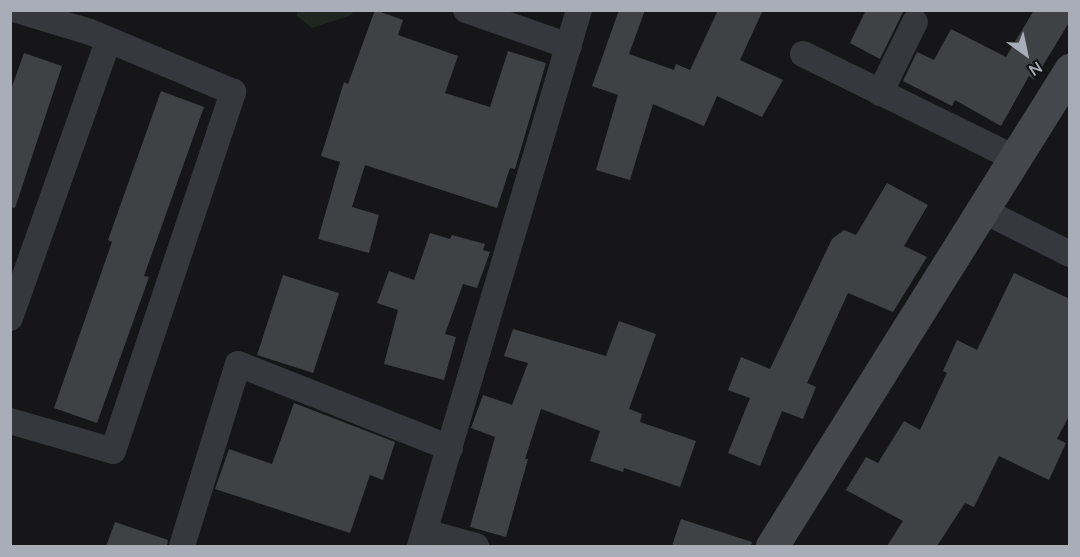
<!DOCTYPE html>
<style>
body{margin:0}
#map{position:relative;width:1080px;height:557px;overflow:hidden;background:#161618;font-family:Mulish,sans-serif}
div>[style]{position:absolute}
.green>*{inset:0;background:#1e261f}
.building>*{inset:0;background:#404145;transform-origin:0 0}
.street>*{height:26px;margin:-13px;padding:0 13px;transform-origin:13px;border-radius:13px;background:#37383d}
.secondary>*{height:33px;margin:-16.5px;padding:0 16.5px;transform-origin:16.5px;border-radius:16.5px;background:#45474d}
span{translate:-50% -50%;white-space:nowrap;text-align:center;line-height:1.15;-webkit-text-stroke:4.5px #111113;paint-order:stroke}
.frame{position:absolute;inset:0;border:12px solid #a8adb8;pointer-events:none}
.north{position:absolute;left:996px;top:24px;width:60px;height:60px;-webkit-text-stroke:4px #111113;paint-order:stroke;rotate:147deg;font-size:16px;font-weight:700;line-height:24px;text-align:center;color:#a8adb8}
.north::after{content:'';display:block;margin:auto;width:21px;height:27px;background:#a8adb8;clip-path:polygon(50% 0,100% 100%,50% 72%,0 100%)}
</style>
<div id="map">
<div class="green">
<div style="clip-path:polygon(298px 11px,298px 10px,353px 11px,352px 15px,312px 28px,296px 15px)"></div>
</div>
<div class="building">
<div style="clip-path:polygon(375px 10px,403px 20px,398px 35px,458px 56px,445px 93px,490px 107px,508px 51px,546px 63px,515px 169px,510px 168px,497px 208px,365px 165px,352px 207px,379px 215px,369px 253px,318px 239px,340px 162px,321px 156px,344px 82px,348px 84px)"></div>
<div style="clip-path:polygon(619px 10px,645px 10px,629px 54px,674px 70px,676px 64px,690px 70px,718px 10px,763px 10px,740px 60px,783px 80px,762px 117px,717px 96px,704px 126px,653px 104px,630px 180px,596px 170px,618px 95px,592px 86px)"></div>
<div style="clip-path:polygon(866px 10px,904px 10px,880px 59px,850px 43px)"></div>
<div style="clip-path:polygon(1034px 10px,1070px 10px,1070px 21px,1034px 80px,1029px 76px,1001px 126px,955px 100px,952px 106px,903px 81px,917px 52px,934px 60px,951px 29px,1006px 57px)"></div>
<div style="clip-path:polygon(24px 53px,62px 66px,15px 208px,10px 207px,10px 92px)"></div>
<div style="clip-path:polygon(161px 91px,204px 107px,144px 276px,149px 277px,97px 423px,54px 408px,112px 242px,108px 240px)"></div>
<div style="clip-path:polygon(887px 183px,928px 205px,904px 246px,927px 257px,893px 312px,848px 293px,807px 383px,816px 387px,803px 419px,782px 411px,760px 466px,728px 453px,750px 398px,728px 390px,741px 357px,770px 369px,832px 239px,844px 230px,856px 235px)"></div>
<div style="clip-path:polygon(430px 233px,450px 239px,452px 235px,485px 244px,483px 250px,490px 252px,477px 288px,463px 284px,445px 334px,456px 337px,444px 380px,384px 364px,398px 310px,377px 303px,389px 271px,414px 280px)"></div>
<div style="clip-path:polygon(1014px 273px,1070px 299px,1070px 414px,1057px 439px,1066px 443px,1049px 480px,999px 456px,974px 507px,965px 503px,937px 546px,887px 546px,903px 521px,846px 490px,866px 457px,878px 463px,904px 421px,920px 430px,947px 373px,943px 371px,957px 340px,977px 350px)"></div>
<div style="left:283px;top:275px;width:59px;height:84px;rotate:18deg"></div>
<div style="clip-path:polygon(619px 321px,656px 334px,629px 409px,642px 414px,640px 422px,696px 441px,680px 487px,624px 468px,623px 472px,590px 461px,600px 431px,541px 409px,525px 459px,528px 459px,506px 537px,470px 527px,495px 437px,471px 428px,483px 395px,512px 405px,528px 363px,504px 356px,513px 329px,606px 356px)"></div>
<div style="clip-path:polygon(294px 403px,395px 442px,383px 480px,370px 475px,350px 533px,215px 489px,229px 449px,272px 464px)"></div>
<div style="clip-path:polygon(681px 519px,752px 542px,751px 546px,672px 546px)"></div>
<div style="clip-path:polygon(115px 522px,168px 540px,167px 546px,106px 546px)"></div>
</div>
<div class="street">
<div style="left:466px;top:10px;width:109px;rotate:19.3deg"></div>
<div style="left:803px;top:54px;width:235px;rotate:26.2deg"></div>
<div style="left:880px;top:93px;width:79px;rotate:-63.8deg"></div>
<div style="left:982px;top:210px;width:98px;rotate:26.6deg"></div>
<div style="left:10px;top:318px;width:294px;rotate:-70.5deg"></div>
<div style="left:10px;top:421px;width:107px;rotate:16.2deg"></div>
<div style="left:113px;top:451px;width:379px;rotate:-71.5deg"></div>
<div style="left:233px;top:92px;width:155px;rotate:-157.2deg"></div>
<div style="left:90px;top:32px;width:76px;rotate:-163.2deg"></div>
<div style="left:425px;top:532px;width:53px;rotate:15.4deg"></div>
<div style="left:182px;top:546px;width:190px;rotate:-72.9deg"></div>
<div style="left:238px;top:364px;width:228px;rotate:21.6deg"></div>
<div style="left:420px;top:546px;width:559px;rotate:-73.48deg"></div>
</div>
<div class="secondary">
<div style="left:772px;top:546px;width:562px;rotate:-57.95deg"></div>
</div>
<div class="frame"></div>
<div class="north">N</div>
</div>
